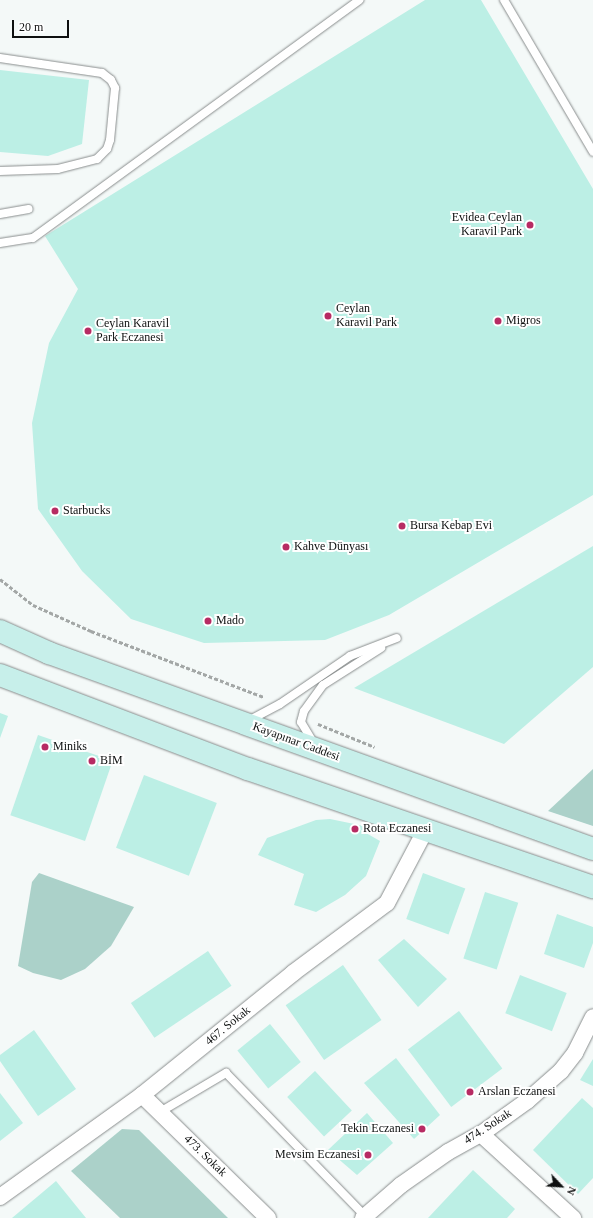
<!DOCTYPE html>
<meta charset="utf-8">
<style>
body{margin:0}
#map{position:relative;width:593px;height:1218px;overflow:hidden;background:#f4f9f8;font-family:Georgia,serif}
div>[style]{position:absolute}
.green>*{inset:0;background:#abd1c9}
.building>*{inset:0;background:#bcefe5;transform-origin:0 0}
.path>*{height:2.5px;margin-top:-1.25px;transform-origin:0;background:repeating-linear-gradient(90deg,#a3a7a6 0 4px,transparent 0 6px)}
.roads{filter:drop-shadow(0 0 1px #898d8d) drop-shadow(0 0 1px #898d8d)}
.lane>*{height:8px;margin:-4px;padding:0 4px;transform-origin:4px;border-radius:4px;background:#fff}
.street>*{height:16px;margin:-8px;padding:0 8px;transform-origin:8px;border-radius:8px;background:#fff}
.secondary>*{height:22px;margin:-11px;padding:0 11px;transform-origin:11px;border-radius:11px;background:#c7efea}
.dots>*{width:11px;height:11px;translate:-50% -50%;box-sizing:border-box;border:2px solid #fff;border-radius:50%}
span{translate:-50% -50%;white-space:nowrap;text-align:center;line-height:1.15;-webkit-text-stroke:4px #fff;paint-order:stroke}
.poi-label{font-size:12px;color:#0e1010}
.right{translate:-100% -50%;text-align:right}
.left{translate:0 -50%;text-align:left}
.street-label{font-size:12px;color:#0e1010}
.north{position:absolute;left:541px;top:1166px;width:40px;height:40px;-webkit-text-stroke:3px #fff;paint-order:stroke;rotate:115deg;font-size:11px;font-weight:700;line-height:16px;text-align:center;color:#0e1010}
.north::after{content:'';display:block;margin:auto;width:14px;height:18px;background:#0e1010;clip-path:polygon(50% 0,100% 100%,50% 72%,0 100%)}
.scale{position:absolute;left:12px;top:20px;width:57px;height:18px;box-sizing:border-box;border:2px solid #0e1010;border-top:0;padding-left:5px;font-size:12px;line-height:14px;white-space:nowrap;color:#0e1010;-webkit-text-stroke:3px #fff;paint-order:stroke}
</style>
<div id="map">
<div class="green">
<div style="clip-path:polygon(593px 769px,593px 826px,548px 811px)"></div>
<div style="clip-path:polygon(39px 873px,134px 907px,111px 946px,85px 969px,61px 980px,33px 973px,18px 966px,32px 882px)"></div>
<div style="clip-path:polygon(122px 1129px,139px 1130px,228px 1218px,120px 1218px,71px 1171px)"></div>
</div>
<div class="building">
<div style="clip-path:polygon(425px 0,481px 0,593px 189px,593px 495px,389px 615px,325px 640px,204px 643px,131px 619px,82px 571px,38px 509px,32px 423px,49px 343px,78px 289px,45px 236px)"></div>
<div style="clip-path:polygon(0 70px,89px 80px,82px 144px,48px 156px,0 152px)"></div>
<div style="clip-path:polygon(593px 546px,593px 667px,504px 744px,354px 688px)"></div>
<div style="clip-path:polygon(0 713px,8px 716px,0 738px)"></div>
<div style="left:38px;top:735px;width:79px;height:85px;rotate:19deg"></div>
<div style="left:144px;top:775px;width:78px;height:78px;rotate:21deg"></div>
<div style="clip-path:polygon(330px 819px,364px 826px,366px 833px,380px 841px,366px 876px,345px 895px,316px 912px,294px 905px,304px 874px,258px 855px,267px 838px,316px 820px)"></div>
<div style="left:423px;top:873px;width:45px;height:49px;rotate:20deg"></div>
<div style="left:485px;top:892px;width:35px;height:70px;rotate:18deg"></div>
<div style="clip-path:polygon(557px 914px,593px 927px,593px 943px,584px 968px,544px 954px)"></div>
<div style="clip-path:polygon(404px 939px,447px 979px,418px 1007px,378px 960px)"></div>
<div style="left:208px;top:951px;width:42px;height:93px;rotate:56deg"></div>
<div style="left:343px;top:965px;width:67px;height:70px;rotate:55deg"></div>
<div style="left:520px;top:975px;width:50px;height:41px;rotate:21deg"></div>
<div style="left:459px;top:1011px;width:72px;height:64px;rotate:53deg"></div>
<div style="left:270px;top:1024px;width:49px;height:42px;rotate:51deg"></div>
<div style="clip-path:polygon(34px 1030px,76px 1089px,38px 1116px,0 1061px,0 1055px)"></div>
<div style="clip-path:polygon(396px 1058px,440px 1115px,414px 1139px,364px 1083px)"></div>
<div style="clip-path:polygon(593px 1059px,593px 1086px,580px 1080px)"></div>
<div style="left:315px;top:1071px;width:54px;height:38px;rotate:47deg"></div>
<div style="clip-path:polygon(0 1093px,23px 1123px,0 1141px)"></div>
<div style="clip-path:polygon(582px 1098px,593px 1108px,593px 1178px,578px 1194px,533px 1150px)"></div>
<div style="clip-path:polygon(367px 1113px,393px 1143px,357px 1175px,328px 1150px)"></div>
<div style="clip-path:polygon(473px 1170px,515px 1209px,507px 1218px,428px 1218px)"></div>
<div style="clip-path:polygon(56px 1181px,86px 1218px,12px 1218px)"></div>
</div>
<div class="path">
<div style="left:0;top:579px;width:42px;rotate:38.2deg"></div>
<div style="left:33px;top:605px;width:64px;rotate:24.1deg"></div>
<div style="left:91px;top:631px;width:185px;rotate:20.9deg"></div>
<div style="left:318px;top:724px;width:61px;rotate:22deg"></div>
</div>
<div class="roads">
<div class="lane">
<div style="left:504px;top:0;width:176px;rotate:59.6deg"></div>
<div style="left:0;top:58px;width:103px;rotate:8.4deg"></div>
<div style="left:102px;top:73px;width:11px;rotate:38deg"></div>
<div style="left:111px;top:80px;width:9px;rotate:63deg"></div>
<div style="left:115px;top:88px;width:52px;rotate:95.5deg"></div>
<div style="left:110px;top:140px;width:9px;rotate:108deg"></div>
<div style="left:107px;top:149px;width:14px;rotate:135deg"></div>
<div style="left:97px;top:159px;width:40px;rotate:165.6deg"></div>
<div style="left:58px;top:169px;width:58px;rotate:178deg"></div>
<div style="left:0;top:214px;width:29px;rotate:-10deg"></div>
<div style="left:0;top:243px;width:33px;rotate:-9deg"></div>
<div style="left:33px;top:238px;width:404px;rotate:-36.1deg"></div>
<div style="left:248px;top:721px;width:36px;rotate:-28deg"></div>
<div style="left:280px;top:704px;width:85px;rotate:-34.4deg"></div>
<div style="left:350px;top:656px;width:50px;rotate:-21deg"></div>
<div style="left:313px;top:742px;width:23px;rotate:-121deg"></div>
<div style="left:301px;top:722px;width:11px;rotate:-75deg"></div>
<div style="left:304px;top:711px;width:32px;rotate:-54deg"></div>
<div style="left:323px;top:685px;width:69px;rotate:-32.5deg"></div>
<div style="left:160px;top:1112px;width:77px;rotate:-30.6deg"></div>
<div style="left:226px;top:1073px;width:199px;rotate:45.8deg"></div>
</div>
<div class="street">
<div style="left:142px;top:1095px;width:176px;rotate:44.3deg"></div>
<div style="left:481px;top:1134px;width:125px;rotate:42.4deg"></div>
<div style="left:0;top:1197px;width:175px;rotate:-35.7deg"></div>
<div style="left:142px;top:1095px;width:194px;rotate:-38.9deg"></div>
<div style="left:293px;top:973px;width:117px;rotate:-36.7deg"></div>
<div style="left:387px;top:903px;width:84px;rotate:-62.2deg"></div>
<div style="left:363px;top:1218px;width:50px;rotate:-41deg"></div>
<div style="left:401px;top:1185px;width:57px;rotate:-35.1deg"></div>
<div style="left:448px;top:1152px;width:38px;rotate:-29deg"></div>
<div style="left:481px;top:1134px;width:57px;rotate:-35.7deg"></div>
<div style="left:527px;top:1101px;width:45px;rotate:-41.4deg"></div>
<div style="left:561px;top:1071px;width:23px;rotate:-52deg"></div>
<div style="left:575px;top:1053px;width:40px;rotate:-63.4deg"></div>
</div>
<div class="secondary">
<div style="left:0;top:631px;width:54px;rotate:24.2deg"></div>
<div style="left:49px;top:653px;width:578px;rotate:19.81deg"></div>
<div style="left:0;top:675px;width:265px;rotate:20.8deg"></div>
<div style="left:248px;top:769px;width:365px;rotate:18.9deg"></div>
</div>
</div>
<div class="dots">
<div style="left:530px;top:225px;background:#b72b63"></div>
<div style="left:328px;top:316px;background:#b72b63"></div>
<div style="left:498px;top:321px;background:#b72b63"></div>
<div style="left:88px;top:331px;background:#b72b63"></div>
<div style="left:55px;top:511px;background:#b72b63"></div>
<div style="left:402px;top:526px;background:#b72b63"></div>
<div style="left:286px;top:547px;background:#b72b63"></div>
<div style="left:208px;top:621px;background:#b72b63"></div>
<div style="left:45px;top:747px;background:#b72b63"></div>
<div style="left:92px;top:761px;background:#b72b63"></div>
<div style="left:355px;top:829px;background:#b72b63"></div>
<div style="left:470px;top:1092px;background:#b72b63"></div>
<div style="left:422px;top:1129px;background:#b72b63"></div>
<div style="left:368px;top:1155px;background:#b72b63"></div>
</div>
<div class="poi-label">
<span class="right" style="left:522px;top:225px">Evidea Ceylan<br>Karavil Park</span>
<span class="left" style="left:336px;top:316px">Ceylan<br>Karavil Park</span>
<span class="left" style="left:506px;top:321px">Migros</span>
<span class="left" style="left:96px;top:331px">Ceylan Karavil<br>Park Eczanesi</span>
<span class="left" style="left:63px;top:511px">Starbucks</span>
<span class="left" style="left:410px;top:526px">Bursa Kebap Evi</span>
<span class="left" style="left:294px;top:547px">Kahve Dünyası</span>
<span class="left" style="left:216px;top:621px">Mado</span>
<span class="left" style="left:53px;top:747px">Miniks</span>
<span class="left" style="left:100px;top:761px">BİM</span>
<span class="left" style="left:363px;top:829px">Rota Eczanesi</span>
<span class="left" style="left:478px;top:1092px">Arslan Eczanesi</span>
<span class="right" style="left:414px;top:1129px">Tekin Eczanesi</span>
<span class="right" style="left:360px;top:1155px">Mevsim Eczanesi</span>
</div>
<div class="street-label">
<span style="left:296px;top:742px;rotate:20deg">Kayapınar Caddesi</span>
<span style="left:228px;top:1026px;rotate:-39deg">467. Sokak</span>
<span style="left:488px;top:1127px;rotate:-33deg">474. Sokak</span>
<span style="left:205px;top:1156px;rotate:44deg">473. Sokak</span>
</div>
<div class="north">N</div>
<div class="scale">20 m</div>
</div>
